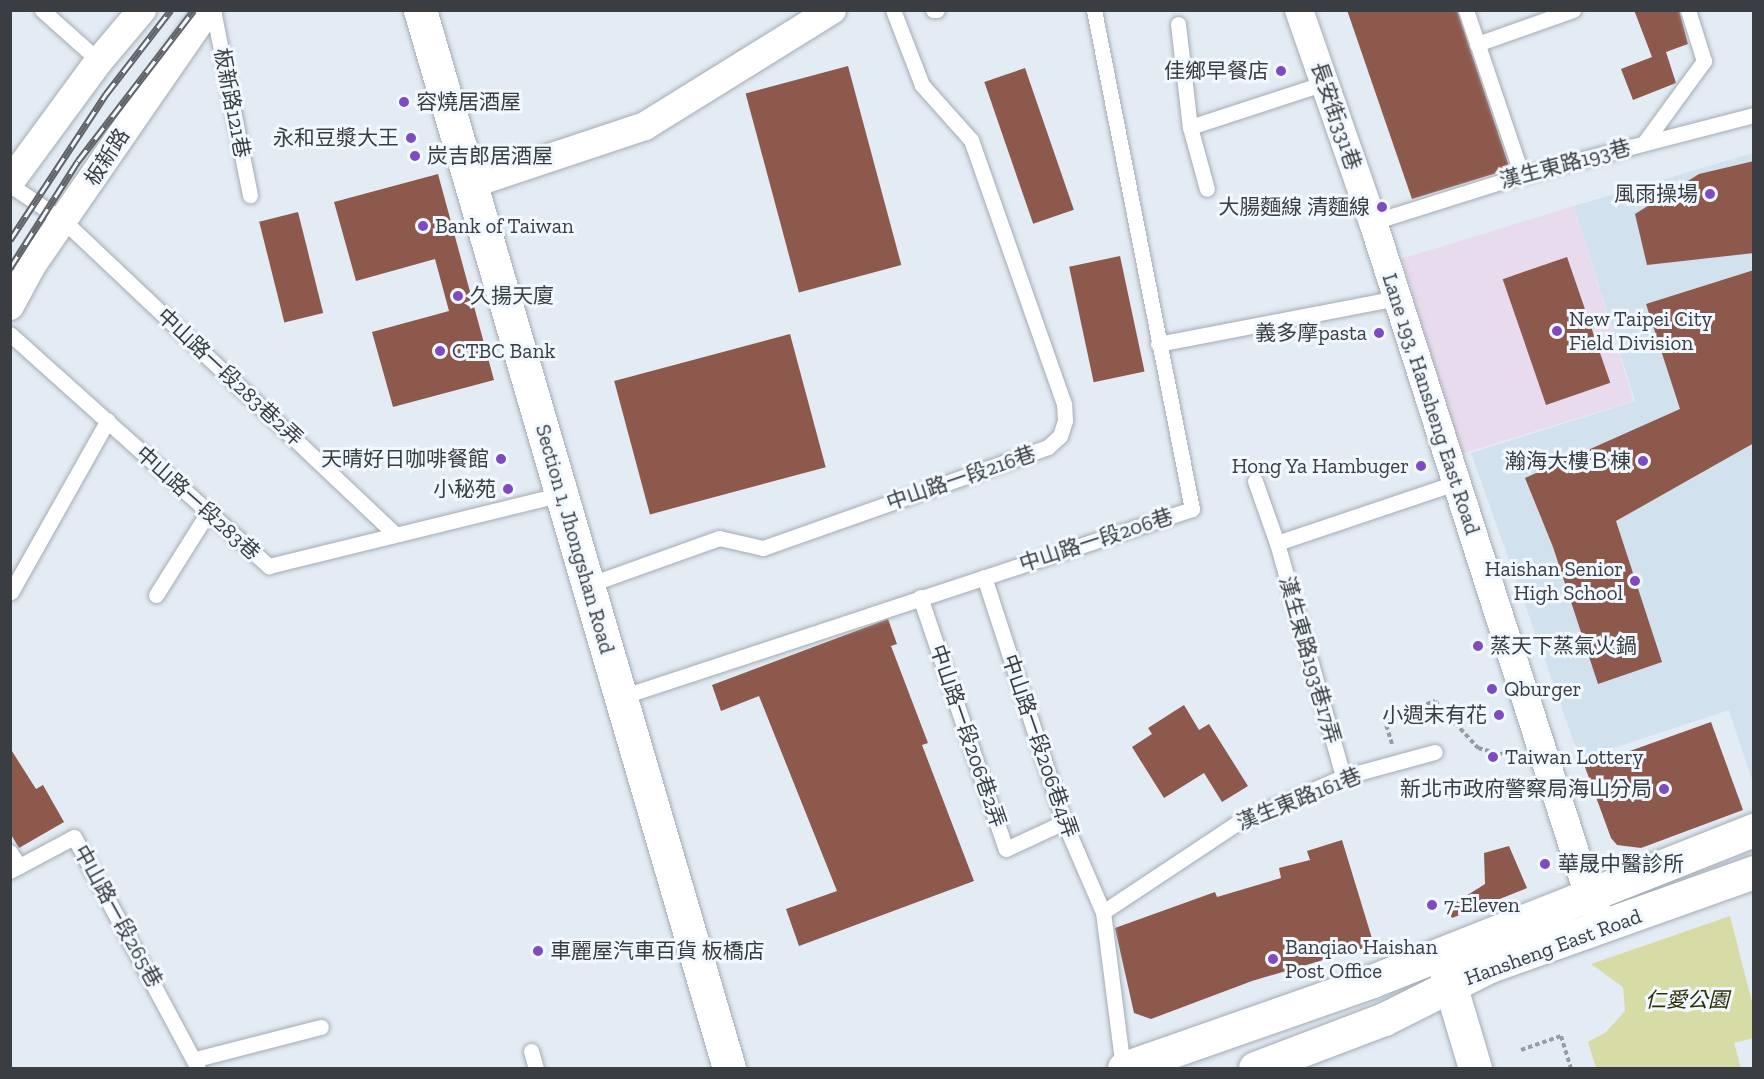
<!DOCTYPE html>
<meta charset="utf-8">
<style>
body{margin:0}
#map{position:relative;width:1764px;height:1079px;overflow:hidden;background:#e3ebf4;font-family:"Zilla Slab","Noto Sans TC",serif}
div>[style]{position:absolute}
.commercial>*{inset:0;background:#e8dbee;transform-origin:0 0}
.built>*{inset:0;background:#d2e1ee}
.green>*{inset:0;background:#d7dca6}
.building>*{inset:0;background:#8d594d;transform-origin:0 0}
.path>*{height:4px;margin-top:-2px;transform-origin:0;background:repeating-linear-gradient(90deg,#979ca3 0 4.5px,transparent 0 7.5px)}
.roads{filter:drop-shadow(0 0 2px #a3abb3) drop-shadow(0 0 2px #a3abb3)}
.service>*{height:15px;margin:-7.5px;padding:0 7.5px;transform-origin:7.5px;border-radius:7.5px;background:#fff}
.minor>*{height:28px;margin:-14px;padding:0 14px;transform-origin:14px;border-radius:14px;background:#fff}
.tertiary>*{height:33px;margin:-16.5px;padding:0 16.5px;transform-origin:16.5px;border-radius:16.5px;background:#fff}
.secondary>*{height:33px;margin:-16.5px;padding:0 16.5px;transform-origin:16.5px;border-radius:16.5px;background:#fff}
.rail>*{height:7px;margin-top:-3.5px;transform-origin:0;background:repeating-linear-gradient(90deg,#f1f8ff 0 14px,#606469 0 28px);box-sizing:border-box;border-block:2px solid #606469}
.dots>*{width:16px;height:16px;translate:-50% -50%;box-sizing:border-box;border:3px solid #f1f8ff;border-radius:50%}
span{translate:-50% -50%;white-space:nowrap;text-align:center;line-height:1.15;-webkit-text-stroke:6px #f1f8ff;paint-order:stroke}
.poi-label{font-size:21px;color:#3a3d41}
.right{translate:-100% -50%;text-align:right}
.left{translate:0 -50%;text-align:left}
.street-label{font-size:21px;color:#3a3d41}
.park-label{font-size:21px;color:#2c2e03;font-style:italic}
.frame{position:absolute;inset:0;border:12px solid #3a3d41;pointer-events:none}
</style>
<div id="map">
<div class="commercial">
<div style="left:1574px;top:206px;width:204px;height:180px;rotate:73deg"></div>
</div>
<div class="built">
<div style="clip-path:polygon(1753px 153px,1753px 783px,1729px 710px,1580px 759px,1471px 453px,1635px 401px,1574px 206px)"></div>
</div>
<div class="green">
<div style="clip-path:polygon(1730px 916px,1753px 1006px,1753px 1038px,1734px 1043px,1741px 1068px,1596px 1068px,1588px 1042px,1606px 1032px,1625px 1011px,1623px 987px,1591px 964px)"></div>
</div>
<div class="building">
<div style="clip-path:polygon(1347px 10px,1457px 10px,1510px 169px,1412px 199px)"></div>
<div style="clip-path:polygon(1634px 10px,1679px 10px,1688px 44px,1666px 52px,1676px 83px,1633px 100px,1621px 69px,1652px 57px)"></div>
<div style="left:848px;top:66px;width:206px;height:106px;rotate:75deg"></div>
<div style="left:1025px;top:68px;width:150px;height:43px;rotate:71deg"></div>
<div style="clip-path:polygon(1754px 161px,1754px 253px,1647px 265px,1635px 214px,1699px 174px)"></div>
<div style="clip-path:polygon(438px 174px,494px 380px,393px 407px,372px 332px,449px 311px,435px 259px,356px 281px,334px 202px)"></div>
<div style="left:298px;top:212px;width:104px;height:40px;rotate:76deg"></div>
<div style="left:1120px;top:256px;width:118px;height:52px;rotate:78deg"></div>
<div style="left:1567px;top:257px;width:133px;height:68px;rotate:71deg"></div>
<div style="clip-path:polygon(1754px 270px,1754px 443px,1616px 521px,1662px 662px,1598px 684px,1553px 547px,1525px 478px,1680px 409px,1646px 304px)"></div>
<div style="left:790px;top:334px;width:138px;height:182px;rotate:75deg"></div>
<div style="clip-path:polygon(888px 619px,897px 644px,891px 646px,928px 743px,922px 745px,974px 881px,799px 946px,786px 909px,837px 891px,759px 696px,721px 711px,712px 685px)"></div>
<div style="clip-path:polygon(1184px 705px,1199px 730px,1209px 724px,1248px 786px,1222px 802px,1204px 773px,1164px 798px,1132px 747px,1152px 734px,1148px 728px)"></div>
<div style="clip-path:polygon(1711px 722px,1743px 810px,1641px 848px,1617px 845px,1611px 838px,1585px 767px)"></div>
<div style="clip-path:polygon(10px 748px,36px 789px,43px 785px,64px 822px,19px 848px,10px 833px)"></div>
<div style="clip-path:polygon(1342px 840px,1374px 945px,1252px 981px,1151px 1019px,1134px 1013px,1115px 928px,1215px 892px,1217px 897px,1281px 878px,1279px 868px,1310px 860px,1307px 851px)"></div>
<div style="clip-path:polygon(1509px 846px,1527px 888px,1452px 918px,1447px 908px,1485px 884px,1484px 853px)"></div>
</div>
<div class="path">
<div style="left:1392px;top:744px;width:24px;rotate:-107deg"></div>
<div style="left:1385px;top:721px;width:54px;rotate:-21.8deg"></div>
<div style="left:1435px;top:701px;width:64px;rotate:47.5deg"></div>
<div style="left:1478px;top:748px;width:24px;rotate:15deg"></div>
<div style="left:1501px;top:754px;width:14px;rotate:-12deg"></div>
<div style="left:1521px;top:1050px;width:42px;rotate:-19.3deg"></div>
<div style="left:1561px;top:1036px;width:34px;rotate:73deg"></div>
</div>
<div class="roads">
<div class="service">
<div style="left:42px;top:10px;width:76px;rotate:41.8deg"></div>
<div style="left:213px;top:10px;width:189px;rotate:78.7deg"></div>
<div style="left:933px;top:10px;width:4px"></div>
<div style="left:1466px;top:10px;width:174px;rotate:71.3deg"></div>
<div style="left:1178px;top:24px;width:104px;rotate:83.4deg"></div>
<div style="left:1190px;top:127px;width:64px;rotate:74.7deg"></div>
<div style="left:1477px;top:44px;width:102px;rotate:-19.5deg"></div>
<div style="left:1190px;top:127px;width:142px;rotate:-18.1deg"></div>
<div style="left:1644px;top:143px;width:102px;rotate:-53.8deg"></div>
<div style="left:1704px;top:61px;width:53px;rotate:-107.4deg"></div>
<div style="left:10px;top:185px;width:66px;rotate:33.9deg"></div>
<div style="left:65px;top:222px;width:453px;rotate:43.4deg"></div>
<div style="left:1373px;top:222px;width:156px;rotate:-17.5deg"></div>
<div style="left:1522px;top:175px;width:240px;rotate:-14.5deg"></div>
<div style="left:10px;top:334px;width:348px;rotate:41.9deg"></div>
<div style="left:269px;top:566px;width:302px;rotate:-13.8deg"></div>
<div style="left:1158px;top:344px;width:233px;rotate:-10.9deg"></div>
<div style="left:1255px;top:481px;width:66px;rotate:70.5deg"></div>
<div style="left:1277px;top:543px;width:243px;rotate:74.2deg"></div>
<div style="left:1277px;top:543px;width:188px;rotate:-18.6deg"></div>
<div style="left:984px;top:577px;width:258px;rotate:71.9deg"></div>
<div style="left:1064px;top:822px;width:98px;rotate:66.6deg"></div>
<div style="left:1103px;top:912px;width:157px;rotate:82.7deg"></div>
<div style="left:588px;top:585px;width:139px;rotate:-19.7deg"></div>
<div style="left:719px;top:538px;width:45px;rotate:12.8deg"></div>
<div style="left:763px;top:548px;width:302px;rotate:-19.5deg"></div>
<div style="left:1048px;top:447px;width:16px;rotate:-43deg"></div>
<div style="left:1060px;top:436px;width:16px;rotate:-72deg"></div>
<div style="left:1065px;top:421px;width:17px;rotate:-93deg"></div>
<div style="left:1064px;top:404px;width:280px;rotate:-109.4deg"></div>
<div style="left:971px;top:140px;width:74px;rotate:-131.7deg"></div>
<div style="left:922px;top:85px;width:80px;rotate:-111.1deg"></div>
<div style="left:11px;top:592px;width:197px;rotate:-60.6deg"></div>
<div style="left:156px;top:595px;width:96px;rotate:-57.8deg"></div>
<div style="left:920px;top:597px;width:266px;rotate:71.2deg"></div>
<div style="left:1006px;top:849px;width:64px;rotate:-25deg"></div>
<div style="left:621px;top:697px;width:601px;rotate:-18.22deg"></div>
<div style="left:1192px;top:509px;width:509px;rotate:-101.11deg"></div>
<div style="left:10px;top:852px;width:17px;rotate:57deg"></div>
<div style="left:10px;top:871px;width:72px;rotate:-28deg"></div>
<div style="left:74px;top:837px;width:262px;rotate:61.8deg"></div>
<div style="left:1103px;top:912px;width:161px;rotate:-33.6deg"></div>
<div style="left:1237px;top:823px;width:116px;rotate:-23.5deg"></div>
<div style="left:1343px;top:777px;width:95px;rotate:-15.2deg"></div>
<div style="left:531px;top:1051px;width:18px;rotate:74deg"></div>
<div style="left:196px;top:1059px;width:129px;rotate:-14.4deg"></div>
</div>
<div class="minor">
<div style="left:1299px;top:10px;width:225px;rotate:70.8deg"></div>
<div style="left:1373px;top:222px;width:708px;rotate:72.23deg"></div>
<div style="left:1589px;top:896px;width:22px;rotate:63deg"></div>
<div style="left:10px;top:182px;width:150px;rotate:-53.7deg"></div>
<div style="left:99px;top:61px;width:67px;rotate:-49.9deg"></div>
<div style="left:471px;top:184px;width:183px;rotate:-18.4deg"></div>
<div style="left:645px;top:126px;width:220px;rotate:-31.8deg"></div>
<div style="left:10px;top:306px;width:47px;rotate:-61.8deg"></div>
<div style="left:32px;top:265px;width:310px;rotate:-55.4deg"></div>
</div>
<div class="tertiary">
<div style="left:1444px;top:964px;width:109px;rotate:73.4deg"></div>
<div style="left:1124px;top:1068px;width:263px;rotate:-19.3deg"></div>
<div style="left:1372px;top:981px;width:411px;rotate:-21.6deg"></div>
<div style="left:1255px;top:1068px;width:138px;rotate:-20.8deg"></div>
<div style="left:1384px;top:1019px;width:119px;rotate:-26.6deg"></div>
<div style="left:1490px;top:966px;width:280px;rotate:-19.6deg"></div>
</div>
<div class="secondary">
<div style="left:420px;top:10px;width:1102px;rotate:73.72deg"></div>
</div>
</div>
<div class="rail">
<div style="left:10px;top:240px;width:175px;rotate:-56.7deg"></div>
<div style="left:106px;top:94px;width:106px;rotate:-52.3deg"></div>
<div style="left:10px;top:268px;width:127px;rotate:-57.6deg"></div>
<div style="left:78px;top:161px;width:190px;rotate:-52.5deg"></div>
</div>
<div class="dots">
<div style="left:1281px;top:71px;background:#7f4bc3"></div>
<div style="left:404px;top:102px;background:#7f4bc3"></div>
<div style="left:411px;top:138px;background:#7f4bc3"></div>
<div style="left:415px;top:156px;background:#7f4bc3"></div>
<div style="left:1710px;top:194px;background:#7f4bc3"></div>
<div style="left:1382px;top:207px;background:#7f4bc3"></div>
<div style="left:423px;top:226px;background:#7f4bc3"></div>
<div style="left:458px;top:296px;background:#7f4bc3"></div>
<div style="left:1557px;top:331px;background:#7f4bc3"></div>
<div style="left:1379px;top:333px;background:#7f4bc3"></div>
<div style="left:440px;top:351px;background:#7f4bc3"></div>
<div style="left:501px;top:459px;background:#7f4bc3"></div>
<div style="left:1643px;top:461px;background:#7f4bc3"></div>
<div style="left:1421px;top:466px;background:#7f4bc3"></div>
<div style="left:508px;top:489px;background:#7f4bc3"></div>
<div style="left:1635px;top:581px;background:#7f4bc3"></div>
<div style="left:1478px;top:646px;background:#7f4bc3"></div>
<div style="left:1492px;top:689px;background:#7f4bc3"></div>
<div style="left:1499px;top:715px;background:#7f4bc3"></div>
<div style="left:1493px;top:757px;background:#7f4bc3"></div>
<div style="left:1664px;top:789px;background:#7f4bc3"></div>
<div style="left:1545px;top:864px;background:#7f4bc3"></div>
<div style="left:1432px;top:905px;background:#7f4bc3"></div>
<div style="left:538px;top:951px;background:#7f4bc3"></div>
<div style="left:1273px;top:959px;background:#7f4bc3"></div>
</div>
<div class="poi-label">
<span class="right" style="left:1269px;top:71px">佳鄉早餐店</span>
<span class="left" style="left:416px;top:102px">容燒居酒屋</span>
<span class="right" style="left:399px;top:138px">永和豆漿大王</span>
<span class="left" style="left:427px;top:156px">炭吉郎居酒屋</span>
<span class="right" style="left:1698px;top:194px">風雨操場</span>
<span class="right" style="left:1370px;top:207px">大腸麵線 清麵線</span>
<span class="left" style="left:435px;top:226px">Bank of Taiwan</span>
<span class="left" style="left:470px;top:296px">久揚天廈</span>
<span class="left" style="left:1569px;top:331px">New Taipei City<br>Field Division</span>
<span class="right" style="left:1367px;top:333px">義多摩pasta</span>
<span class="left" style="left:452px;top:351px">CTBC Bank</span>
<span class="right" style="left:489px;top:459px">天晴好日咖啡餐館</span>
<span class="right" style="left:1631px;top:461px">瀚海大樓Ｂ棟</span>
<span class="right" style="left:1409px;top:466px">Hong Ya Hambuger</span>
<span class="right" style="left:496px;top:489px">小秘苑</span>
<span class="right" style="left:1623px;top:581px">Haishan Senior<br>High School</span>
<span class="left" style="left:1490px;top:646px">蒸天下蒸氣火鍋</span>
<span class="left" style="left:1504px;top:689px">Qburger</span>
<span class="right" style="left:1487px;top:715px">小週末有花</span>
<span class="left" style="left:1505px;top:757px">Taiwan Lottery</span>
<span class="right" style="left:1652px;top:789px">新北市政府警察局海山分局</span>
<span class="left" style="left:1558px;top:864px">華晟中醫診所</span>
<span class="left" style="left:1444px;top:905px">7-Eleven</span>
<span class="left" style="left:1285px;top:959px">Banqiao Haishan<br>Post Office</span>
<span class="left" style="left:550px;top:951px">車麗屋汽車百貨 板橋店</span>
</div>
<div class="street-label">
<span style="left:232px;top:103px;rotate:79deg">板新路121巷</span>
<span style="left:1336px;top:116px;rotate:71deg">長安街331巷</span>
<span style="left:107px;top:157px;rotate:-57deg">板新路</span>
<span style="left:1565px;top:164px;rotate:-15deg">漢生東路193巷</span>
<span style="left:230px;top:377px;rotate:43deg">中山路一段283巷2弄</span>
<span style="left:1431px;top:404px;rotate:72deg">Lane 193, Hansheng East Road</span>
<span style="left:961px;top:478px;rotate:-19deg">中山路一段216巷</span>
<span style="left:198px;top:503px;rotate:42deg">中山路一段283巷</span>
<span style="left:575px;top:539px;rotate:74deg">Section 1, Jhongshan Road</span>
<span style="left:1096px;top:540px;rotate:-18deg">中山路一段206巷</span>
<span style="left:1310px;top:660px;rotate:74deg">漢生東路193巷17弄</span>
<span style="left:968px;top:736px;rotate:71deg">中山路一段206巷2弄</span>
<span style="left:1040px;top:746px;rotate:71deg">中山路一段206巷4弄</span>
<span style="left:1299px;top:799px;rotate:-22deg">漢生東路161巷</span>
<span style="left:118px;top:916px;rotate:61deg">中山路一段265巷</span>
<span style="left:1553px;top:947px;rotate:-20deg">Hansheng East Road</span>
</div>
<div class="park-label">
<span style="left:1687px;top:1000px">仁愛公園</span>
</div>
<div class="frame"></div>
</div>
